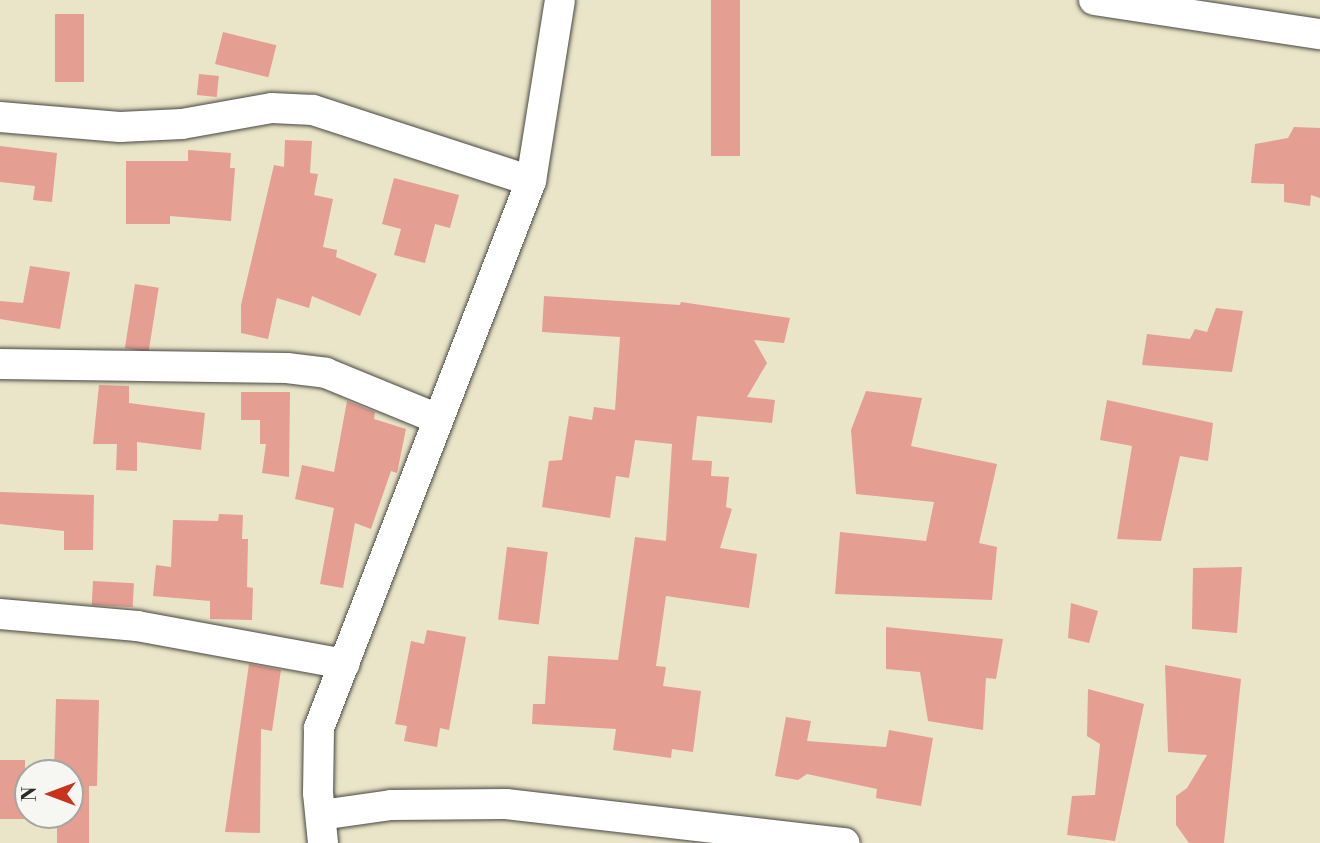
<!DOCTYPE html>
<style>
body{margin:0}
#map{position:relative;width:1320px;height:843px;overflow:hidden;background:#eae5c8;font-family:"Libre Bodoni",serif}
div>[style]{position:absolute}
.building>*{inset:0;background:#e49e92;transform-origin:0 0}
.roads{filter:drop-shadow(0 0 2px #484743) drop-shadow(0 0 2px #484743)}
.minor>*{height:30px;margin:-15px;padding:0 15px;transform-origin:15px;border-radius:15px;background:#fff}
span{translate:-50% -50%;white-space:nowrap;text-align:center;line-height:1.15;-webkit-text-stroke:5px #f6f6f2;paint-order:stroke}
.north{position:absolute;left:14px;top:759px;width:70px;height:70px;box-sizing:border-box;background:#f6f6f2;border:2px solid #a5a5a2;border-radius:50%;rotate:270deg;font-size:19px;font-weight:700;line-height:28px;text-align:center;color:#2b2b2b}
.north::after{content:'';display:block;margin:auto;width:24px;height:32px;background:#c8321e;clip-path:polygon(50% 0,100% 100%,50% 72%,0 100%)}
</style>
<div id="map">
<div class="building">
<div style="left:711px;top:0;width:29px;height:156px"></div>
<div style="left:55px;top:14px;width:29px;height:68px"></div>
<div style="left:223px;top:32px;width:55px;height:33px;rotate:14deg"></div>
<div style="left:199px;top:74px;width:20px;height:21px;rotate:6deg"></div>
<div style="clip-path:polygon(1294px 127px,1320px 128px,1320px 198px,1311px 195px,1310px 206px,1284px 202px,1284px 184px,1251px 183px,1255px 144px,1288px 138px)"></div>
<div style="clip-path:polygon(285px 140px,312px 141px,310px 173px,318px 174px,314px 195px,333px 199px,323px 247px,337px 250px,336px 257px,377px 274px,360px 316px,312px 296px,309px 308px,277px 298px,268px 339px,241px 333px,241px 305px,274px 165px,284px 167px)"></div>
<div style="clip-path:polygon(0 146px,57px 153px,52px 202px,33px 200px,35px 186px,0 182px)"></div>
<div style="clip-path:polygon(188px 150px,231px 153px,230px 168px,235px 168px,231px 221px,170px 216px,170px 224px,126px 224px,126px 161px,188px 161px)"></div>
<div style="clip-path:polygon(394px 178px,459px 195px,450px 228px,435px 224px,425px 263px,394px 255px,401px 229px,382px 224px)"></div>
<div style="clip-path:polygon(30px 266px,70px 272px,60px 329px,0 319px,0 301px,23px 303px)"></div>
<div style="left:135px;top:284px;width:24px;height:65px;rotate:9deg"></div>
<div style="clip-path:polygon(544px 296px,680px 305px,681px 302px,790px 318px,784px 343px,754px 340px,767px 363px,747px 397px,775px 400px,772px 423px,697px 416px,692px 460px,712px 461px,711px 476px,729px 477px,726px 507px,732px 509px,720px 548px,757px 554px,749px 608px,666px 596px,656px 666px,666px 667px,663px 686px,701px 691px,693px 752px,672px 749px,671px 758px,613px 750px,616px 729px,532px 724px,533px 704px,545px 704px,548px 656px,618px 660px,635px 537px,666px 541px,672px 444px,635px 440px,629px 478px,616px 476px,610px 518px,542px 507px,549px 461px,562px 460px,569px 416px,592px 420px,594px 407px,615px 410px,620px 337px,542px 332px)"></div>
<div style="clip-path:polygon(1216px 308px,1243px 311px,1232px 372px,1142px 365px,1147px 334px,1190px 339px,1195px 329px,1207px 332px)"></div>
<div style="clip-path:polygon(99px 385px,129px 386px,129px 403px,205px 413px,201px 450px,137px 442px,137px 471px,116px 470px,117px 444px,93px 444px)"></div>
<div style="clip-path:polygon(866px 391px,922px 398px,911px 446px,997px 464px,979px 543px,997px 547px,992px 600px,835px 594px,840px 532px,926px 541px,934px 502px,856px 494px,851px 430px)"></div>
<div style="clip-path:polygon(241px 392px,290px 392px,289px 477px,262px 473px,266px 444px,260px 444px,260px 420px,241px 420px)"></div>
<div style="clip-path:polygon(1107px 400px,1213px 423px,1208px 461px,1180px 456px,1161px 541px,1117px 539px,1132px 446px,1100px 440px)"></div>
<div style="clip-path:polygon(347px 401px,375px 412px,374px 419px,406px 429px,397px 473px,391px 471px,371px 529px,355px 523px,343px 588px,320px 584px,334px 508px,295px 499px,302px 465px,334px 472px)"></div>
<div style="clip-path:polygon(0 492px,94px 495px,93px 550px,64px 550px,64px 531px,0 524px)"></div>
<div style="clip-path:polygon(219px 514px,243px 515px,242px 539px,248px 539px,247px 587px,253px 588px,252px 620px,210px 619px,210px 601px,153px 596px,156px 565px,171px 567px,173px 520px,218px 521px)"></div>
<div style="left:507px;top:547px;width:41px;height:73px;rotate:7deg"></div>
<div style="clip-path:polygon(1242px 567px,1237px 633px,1192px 629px,1193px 568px)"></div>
<div style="left:93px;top:581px;width:41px;height:24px;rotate:3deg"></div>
<div style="clip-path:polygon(1071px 603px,1098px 611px,1089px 643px,1068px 638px)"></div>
<div style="clip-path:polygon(886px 627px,1003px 639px,996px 679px,986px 678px,983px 730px,928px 721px,920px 672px,886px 669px)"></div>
<div style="clip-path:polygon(427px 630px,466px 637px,449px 730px,440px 728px,437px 747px,404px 741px,407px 726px,395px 724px,411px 641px,424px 644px)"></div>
<div style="clip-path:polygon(249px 664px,281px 670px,272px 731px,261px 729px,260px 833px,225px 832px)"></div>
<div style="clip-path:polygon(1165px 665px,1241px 679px,1224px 843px,1189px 843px,1176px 825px,1176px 796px,1187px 788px,1207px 755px,1168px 752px)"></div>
<div style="clip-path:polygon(1088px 689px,1144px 704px,1115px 841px,1067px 835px,1072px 796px,1095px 795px,1100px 744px,1087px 736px)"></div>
<div style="clip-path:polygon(56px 699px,99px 700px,97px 786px,89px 786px,89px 843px,57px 843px,57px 815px,70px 815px,70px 773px,54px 773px)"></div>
<div style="clip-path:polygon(786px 717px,811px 721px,807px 741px,886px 747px,889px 730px,933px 738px,921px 806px,876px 798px,877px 789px,807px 774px,798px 780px,775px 776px)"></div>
<div style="left:0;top:760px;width:25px;height:59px"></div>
</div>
<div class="roads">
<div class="minor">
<div style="left:1094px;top:0;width:229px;rotate:8.6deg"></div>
<div style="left:0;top:117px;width:120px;rotate:4.8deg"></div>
<div style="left:120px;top:127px;width:62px;rotate:-2.8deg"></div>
<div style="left:182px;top:124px;width:91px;rotate:-10.1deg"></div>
<div style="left:272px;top:108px;width:41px;rotate:2.8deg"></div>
<div style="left:313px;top:110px;width:229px;rotate:18deg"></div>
<div style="left:0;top:364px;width:287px;rotate:0.8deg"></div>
<div style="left:287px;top:368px;width:39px;rotate:7deg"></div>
<div style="left:326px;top:373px;width:121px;rotate:22.3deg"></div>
<div style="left:0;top:614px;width:138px;rotate:5deg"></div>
<div style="left:137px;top:626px;width:211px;rotate:10.4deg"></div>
<div style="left:321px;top:815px;width:71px;rotate:-8.1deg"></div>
<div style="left:391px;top:805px;width:115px;rotate:-0.5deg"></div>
<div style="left:506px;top:804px;width:341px;rotate:6.6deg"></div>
<div style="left:323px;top:843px;width:50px;rotate:-95.7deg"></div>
<div style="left:318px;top:793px;width:65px;rotate:-89.1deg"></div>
<div style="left:319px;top:728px;width:587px;rotate:-68.82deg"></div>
<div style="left:531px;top:181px;width:183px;rotate:-80.9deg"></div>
</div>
</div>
<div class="north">N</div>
</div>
